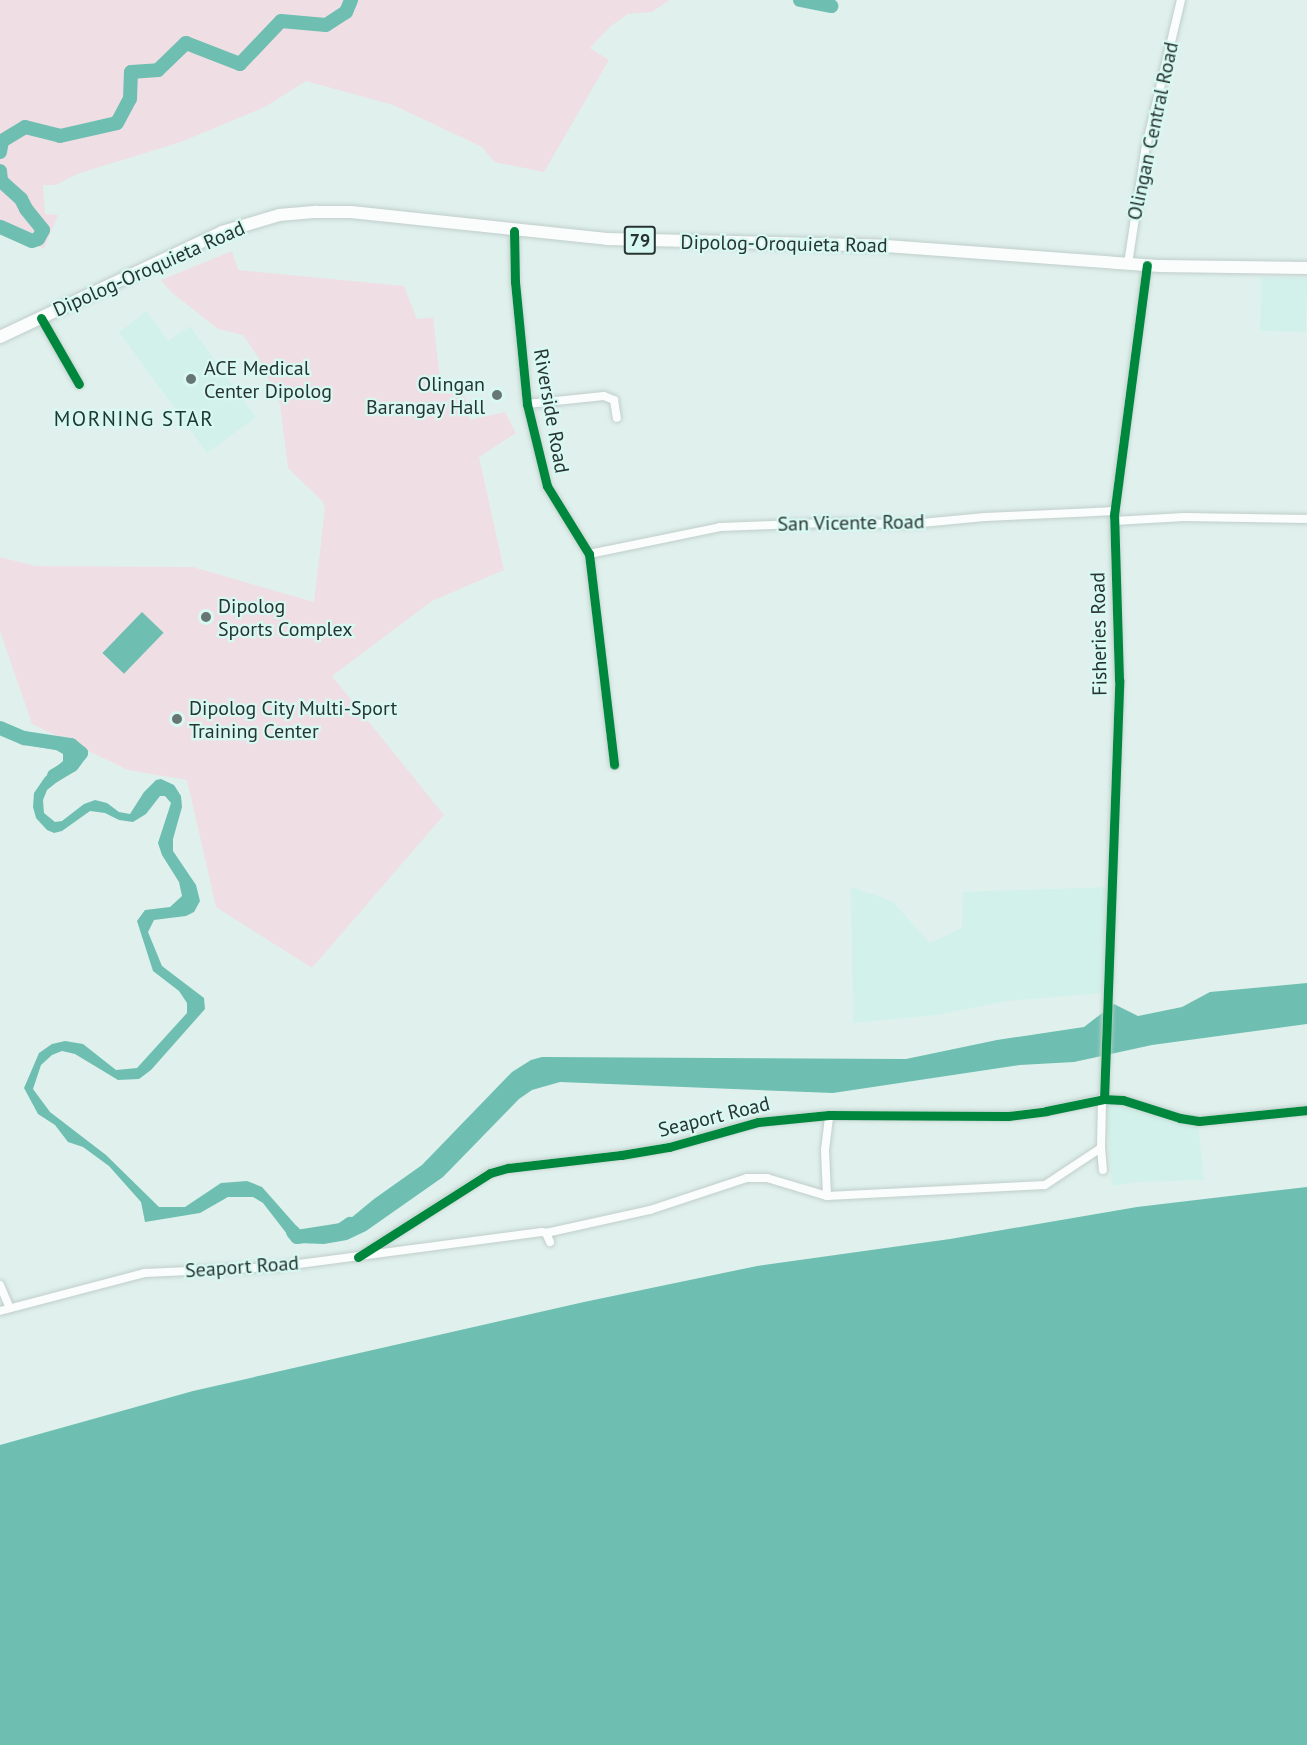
<!DOCTYPE html>
<style>
body{margin:0}
#map{position:relative;width:1307px;height:1745px;overflow:hidden;background:#e0f1ed;font-family:"PT Sans",sans-serif}
div>[style]{position:absolute}
.built>*{inset:0;background:#d2f1ea;transform-origin:0 0}
.green>*{inset:0;background:#efdfe4}
.water>*{inset:0;background:#6ebfb1;transform-origin:0 0}
.river>*{height:14px;margin:-7px;padding:0 7px;transform-origin:7px;border-radius:7px;background:#6ebfb1}
.roads{filter:drop-shadow(0 0 2px #c0cecb) drop-shadow(0 0 2px #c0cecb)}
.street>*{height:8px;margin:-4px;padding:0 4px;transform-origin:4px;border-radius:4px;background:#fafdfc}
.primary>*{height:12px;margin:-6px;padding:0 6px;transform-origin:6px;border-radius:6px;background:#fafdfc}
.cycleway>*{height:9px;margin:-4.5px;padding:0 4.5px;transform-origin:4.5px;border-radius:4.5px;background:#00873e}
.dots>*{width:16px;height:16px;translate:-50% -50%;box-sizing:border-box;border:3px solid #d8f9f1;border-radius:50%}
span{translate:-50% -50%;white-space:nowrap;text-align:center;line-height:1.15;-webkit-text-stroke:4.5px #d8f9f1;paint-order:stroke}
.shield-label span{padding:2px 4px;background:#d8f9f1;border:2px solid;border-radius:4px;-webkit-text-stroke-width:0}
.shield-label{font-size:18px;color:#283431;font-weight:700}
.street-label{font-size:20px;color:#283431}
.poi-label{font-size:20px;color:#283431}
.left{translate:0 -50%;text-align:left}
.right{translate:-100% -50%;text-align:right}
.neighbourhood-label{font-size:21px;color:#1d3833;letter-spacing:1.5px}
</style>
<div id="map">
<div class="built">
<div style="left:1261px;top:277px;width:46px;height:54px;rotate:1deg"></div>
<div style="clip-path:polygon(147px 311px,168px 341px,190px 326px,256px 417px,207px 453px,119px 332px)"></div>
<div style="clip-path:polygon(851px 887px,892px 901px,930px 943px,962px 928px,963px 892px,1106px 887px,1103px 993px,1007px 1001px,937px 1015px,853px 1023px)"></div>
<div style="clip-path:polygon(1105px 1099px,1117px 1100px,1198px 1123px,1204px 1180px,1138px 1182px,1112px 1186px)"></div>
</div>
<div class="green">
<div style="clip-path:polygon(0 0,670px 0,652px 12px,628px 14px,611px 26px,590px 48px,609px 60px,544px 172px,494px 162px,482px 147px,393px 105px,306px 81px,265px 107px,181px 142px,77px 174px,56px 185px,43px 185px,45px 214px,58px 215px,44px 249px,0 224px)"></div>
<div style="clip-path:polygon(232px 251px,238px 270px,404px 286px,417px 319px,433px 317px,441px 388px,462px 387px,470px 420px,505px 412px,516px 433px,479px 457px,504px 570px,432px 601px,332px 676px,444px 815px,312px 968px,216px 907px,187px 780px,128px 770px,32px 724px,0 631px,0 557px,36px 566px,193px 567px,314px 602px,325px 508px,323px 502px,288px 468px,280px 404px,258px 357px,243px 335px,218px 329px,171px 292px,161px 280px)"></div>
</div>
<div class="water">
<div style="left:142px;top:612px;width:30px;height:57px;rotate:44deg"></div>
<div style="clip-path:polygon(0 724px,67px 748px,73px 754px,67px 774px,47px 790px,43px 800px,44px 813px,55px 822px,62px 821px,84px 804px,95px 800px,107px 803px,119px 812px,130px 814px,144px 792px,156px 780px,161px 779px,174px 785px,181px 796px,182px 807px,173px 839px,173px 851px,196px 885px,200px 901px,194px 912px,186px 916px,154px 920px,148px 932px,162px 966px,204px 998px,205px 1009px,151px 1070px,139px 1079px,118px 1080px,75px 1054px,62px 1051px,52px 1055px,41px 1065px,33px 1089px,50px 1112px,106px 1155px,159px 1207px,185px 1207px,221px 1183px,247px 1181px,262px 1187px,300px 1230px,317px 1238px,328px 1237px,374px 1199px,422px 1165px,512px 1072px,531px 1060px,542px 1057px,906px 1059px,997px 1040px,1084px 1027px,1114px 1004px,1138px 1016px,1182px 1007px,1210px 992px,1307px 983px,1307px 1024px,1152px 1045px,1074px 1062px,1020px 1065px,833px 1093px,560px 1082px,532px 1090px,519px 1099px,443px 1177px,366px 1231px,347px 1240px,324px 1244px,298px 1243px,287px 1234px,263px 1203px,253px 1197px,228px 1197px,200px 1213px,145px 1222px,141px 1202px,109px 1166px,83px 1147px,68px 1142px,55px 1125px,38px 1114px,24px 1088px,39px 1053px,52px 1044px,65px 1041px,83px 1044px,116px 1070px,137px 1068px,187px 1013px,187px 1003px,179px 991px,153px 971px,137px 921px,145px 910px,170px 907px,182px 896px,179px 882px,162px 855px,158px 843px,171px 803px,165px 796px,160px 796px,146px 814px,133px 822px,119px 820px,105px 813px,90px 811px,62px 831px,54px 833px,47px 830px,36px 818px,33px 807px,34px 793px,45px 777px,63px 761px,63px 754px,56px 750px,27px 745px,0 733px)"></div>
<div style="clip-path:polygon(1307px 1187px,1307px 1745px,0 1745px,0 1445px,193px 1391px,584px 1302px,757px 1266px,950px 1239px,1137px 1207px)"></div>
</div>
<div class="river">
<div style="left:800px;top:0;width:32px;rotate:11deg"></div>
<div style="left:0;top:152px;width:11px;rotate:-80deg"></div>
<div style="left:2px;top:141px;width:27px;rotate:-31deg"></div>
<div style="left:25px;top:127px;width:36px;rotate:14deg"></div>
<div style="left:60px;top:136px;width:58px;rotate:-12.8deg"></div>
<div style="left:117px;top:123px;width:27px;rotate:-62deg"></div>
<div style="left:130px;top:99px;width:27px;rotate:-88deg"></div>
<div style="left:131px;top:72px;width:27px;rotate:-4deg"></div>
<div style="left:158px;top:70px;width:39px;rotate:-44deg"></div>
<div style="left:186px;top:43px;width:58px;rotate:21.3deg"></div>
<div style="left:240px;top:64px;width:59px;rotate:-46.4deg"></div>
<div style="left:281px;top:21px;width:45px;rotate:5.1deg"></div>
<div style="left:326px;top:25px;width:24px;rotate:-33deg"></div>
<div style="left:346px;top:12px;width:13px;rotate:-67deg"></div>
<div style="left:0;top:171px;width:10px;rotate:84deg"></div>
<div style="left:1px;top:181px;width:27px;rotate:42deg"></div>
<div style="left:21px;top:199px;width:11px;rotate:63deg"></div>
<div style="left:26px;top:209px;width:27px;rotate:51deg"></div>
<div style="left:43px;top:230px;width:10px;rotate:119deg"></div>
<div style="left:38px;top:239px;width:6px;rotate:162deg"></div>
<div style="left:32px;top:241px;width:35px;rotate:-156deg"></div>
<div style="left:0;top:728px;width:26px;rotate:23deg"></div>
<div style="left:24px;top:738px;width:48px;rotate:8.5deg"></div>
<div style="left:71px;top:745px;width:13px;rotate:39deg"></div>
<div style="left:81px;top:753px;width:15px;rotate:127deg"></div>
<div style="left:72px;top:765px;width:21px;rotate:149deg"></div>
<div style="left:293px;top:1232px;width:6px;rotate:51deg"></div>
<div style="left:297px;top:1237px;width:45px;rotate:-9deg"></div>
<div style="left:341px;top:1230px;width:11px;rotate:-34deg"></div>
</div>
<div class="roads">
<div class="street">
<div style="left:514px;top:231px;width:51px;rotate:88.9deg"></div>
<div style="left:515px;top:282px;width:123px;rotate:84.4deg"></div>
<div style="left:527px;top:404px;width:84px;rotate:76.3deg"></div>
<div style="left:547px;top:486px;width:80px;rotate:58.3deg"></div>
<div style="left:589px;top:554px;width:212px;rotate:83.2deg"></div>
<div style="left:1128px;top:264px;width:114px;rotate:-81.4deg"></div>
<div style="left:1145px;top:151px;width:155px;rotate:-76.6deg"></div>
<div style="left:41px;top:318px;width:76px;rotate:60.1deg"></div>
<div style="left:527px;top:404px;width:77px;rotate:-5.9deg"></div>
<div style="left:604px;top:396px;width:11px;rotate:22deg"></div>
<div style="left:614px;top:400px;width:18px;rotate:81deg"></div>
<div style="left:1114px;top:521px;width:70px;rotate:-3.3deg"></div>
<div style="left:1184px;top:517px;width:123px;rotate:0.9deg"></div>
<div style="left:589px;top:554px;width:134px;rotate:-11.6deg"></div>
<div style="left:720px;top:527px;width:105px;rotate:-2.2deg"></div>
<div style="left:825px;top:523px;width:86px;rotate:0.7deg"></div>
<div style="left:911px;top:524px;width:74px;rotate:-5.4deg"></div>
<div style="left:985px;top:517px;width:130px;rotate:-2.6deg"></div>
<div style="left:1104px;top:1099px;width:419px;rotate:-87.9deg"></div>
<div style="left:1119px;top:680px;width:165px;rotate:-91.7deg"></div>
<div style="left:1114px;top:515px;width:252px;rotate:-82.5deg"></div>
<div style="left:1101px;top:1148px;width:22px;rotate:85deg"></div>
<div style="left:827px;top:1196px;width:46px;rotate:-92.5deg"></div>
<div style="left:825px;top:1150px;width:35px;rotate:-83deg"></div>
<div style="left:546px;top:1233px;width:107px;rotate:-12.5deg"></div>
<div style="left:650px;top:1210px;width:102px;rotate:-18.3deg"></div>
<div style="left:747px;top:1178px;width:20px"></div>
<div style="left:767px;top:1178px;width:63px;rotate:16.7deg"></div>
<div style="left:827px;top:1196px;width:218px;rotate:-2.9deg"></div>
<div style="left:1045px;top:1185px;width:67px;rotate:-33.5deg"></div>
<div style="left:1101px;top:1148px;width:49px;rotate:-88.8deg"></div>
<div style="left:358px;top:1257px;width:156px;rotate:-32.5deg"></div>
<div style="left:490px;top:1173px;width:19px;rotate:-16deg"></div>
<div style="left:508px;top:1168px;width:114px;rotate:-6.6deg"></div>
<div style="left:621px;top:1155px;width:49px;rotate:-9.5deg"></div>
<div style="left:669px;top:1147px;width:92px;rotate:-15.7deg"></div>
<div style="left:758px;top:1122px;width:71px;rotate:-5.6deg"></div>
<div style="left:829px;top:1115px;width:179px;rotate:0.3deg"></div>
<div style="left:1008px;top:1116px;width:38px;rotate:-7deg"></div>
<div style="left:1046px;top:1111px;width:59px;rotate:-11.7deg"></div>
<div style="left:1104px;top:1099px;width:19px;rotate:3deg"></div>
<div style="left:1123px;top:1100px;width:60px;rotate:17.5deg"></div>
<div style="left:1180px;top:1118px;width:19px;rotate:9deg"></div>
<div style="left:1199px;top:1121px;width:109px;rotate:-5.8deg"></div>
<div style="left:0;top:1285px;width:25px;rotate:67deg"></div>
<div style="left:0;top:1311px;width:150px;rotate:-14.7deg"></div>
<div style="left:145px;top:1273px;width:131px;rotate:-2.6deg"></div>
<div style="left:276px;top:1267px;width:268px;rotate:-7.5deg"></div>
<div style="left:542px;top:1232px;width:4px;rotate:14deg"></div>
<div style="left:546px;top:1233px;width:10px;rotate:66deg"></div>
</div>
<div class="primary">
<div style="left:0;top:337px;width:246px;rotate:-25.3deg"></div>
<div style="left:222px;top:232px;width:59px;rotate:-16.6deg"></div>
<div style="left:279px;top:215px;width:38px;rotate:-5deg"></div>
<div style="left:317px;top:212px;width:34px"></div>
<div style="left:351px;top:212px;width:257px;rotate:6deg"></div>
<div style="left:607px;top:239px;width:279px;rotate:1.4deg"></div>
<div style="left:886px;top:246px;width:275px;rotate:4.2deg"></div>
<div style="left:1160px;top:266px;width:147px;rotate:0.8deg"></div>
</div>
</div>
<div class="cycleway">
<div style="left:514px;top:231px;width:51px;rotate:88.9deg"></div>
<div style="left:515px;top:282px;width:123px;rotate:84.4deg"></div>
<div style="left:527px;top:404px;width:84px;rotate:76.3deg"></div>
<div style="left:547px;top:486px;width:80px;rotate:58.3deg"></div>
<div style="left:589px;top:554px;width:212px;rotate:83.2deg"></div>
<div style="left:41px;top:318px;width:76px;rotate:60.1deg"></div>
<div style="left:1104px;top:1099px;width:419px;rotate:-87.9deg"></div>
<div style="left:1119px;top:680px;width:165px;rotate:-91.7deg"></div>
<div style="left:1114px;top:515px;width:252px;rotate:-82.5deg"></div>
<div style="left:358px;top:1257px;width:156px;rotate:-32.5deg"></div>
<div style="left:490px;top:1173px;width:19px;rotate:-16deg"></div>
<div style="left:508px;top:1168px;width:114px;rotate:-6.6deg"></div>
<div style="left:621px;top:1155px;width:49px;rotate:-9.5deg"></div>
<div style="left:669px;top:1147px;width:92px;rotate:-15.7deg"></div>
<div style="left:758px;top:1122px;width:71px;rotate:-5.6deg"></div>
<div style="left:829px;top:1115px;width:179px;rotate:0.3deg"></div>
<div style="left:1008px;top:1116px;width:38px;rotate:-7deg"></div>
<div style="left:1046px;top:1111px;width:59px;rotate:-11.7deg"></div>
<div style="left:1104px;top:1099px;width:19px;rotate:3deg"></div>
<div style="left:1123px;top:1100px;width:60px;rotate:17.5deg"></div>
<div style="left:1180px;top:1118px;width:19px;rotate:9deg"></div>
<div style="left:1199px;top:1121px;width:109px;rotate:-5.8deg"></div>
</div>
<div class="dots">
<div style="left:191px;top:379px;background:#687673"></div>
<div style="left:497px;top:395px;background:#687673"></div>
<div style="left:206px;top:617px;background:#687673"></div>
<div style="left:177px;top:719px;background:#687673"></div>
</div>
<div class="shield-label">
<span style="left:640px;top:240px">79</span>
</div>
<div class="street-label">
<span style="left:1153px;top:131px;rotate:-78deg">Olingan Central Road</span>
<span style="left:784px;top:244px;rotate:1deg">Dipolog-Oroquieta Road</span>
<span style="left:149px;top:269px;rotate:-24deg">Dipolog-Oroquieta Road</span>
<span style="left:551px;top:411px;rotate:80deg">Riverside Road</span>
<span style="left:851px;top:523px;rotate:-1deg">San Vicente Road</span>
<span style="left:1099px;top:634px;rotate:-91deg">Fisheries Road</span>
<span style="left:714px;top:1117px;rotate:-14deg">Seaport Road</span>
<span style="left:242px;top:1267px;rotate:-4deg">Seaport Road</span>
</div>
<div class="poi-label">
<span class="left" style="left:204px;top:380px">ACE Medical<br>Center Dipolog</span>
<span class="right" style="left:485px;top:396px">Olingan<br>Barangay Hall</span>
<span class="left" style="left:218px;top:618px">Dipolog<br>Sports Complex</span>
<span class="left" style="left:189px;top:720px">Dipolog City Multi-Sport<br>Training Center</span>
</div>
<div class="neighbourhood-label">
<span style="left:134px;top:419px">MORNING STAR</span>
</div>
</div>
